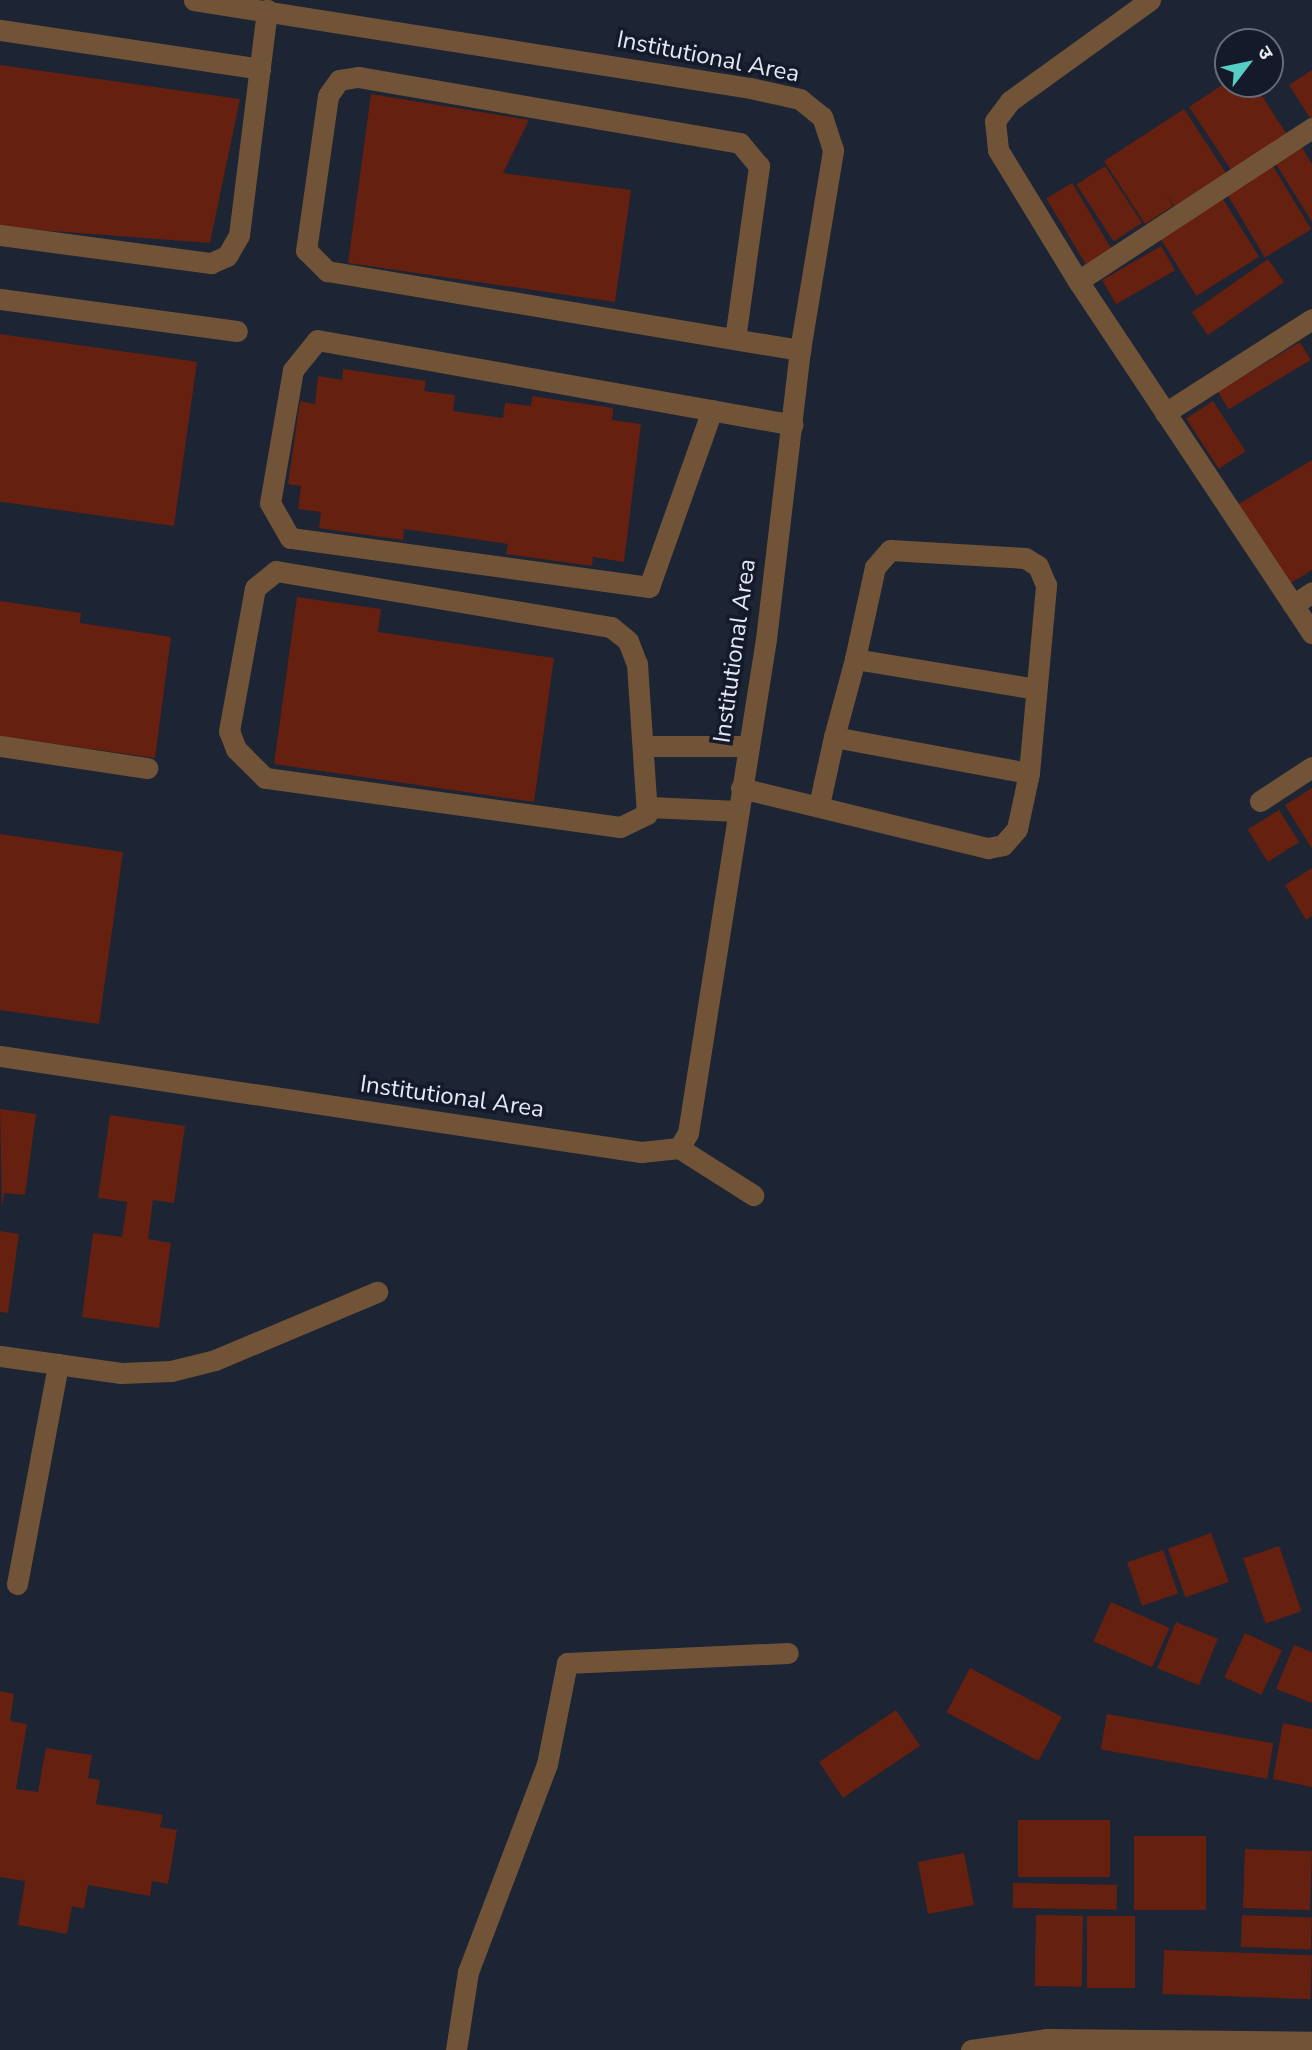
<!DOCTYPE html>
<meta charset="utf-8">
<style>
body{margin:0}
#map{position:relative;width:1312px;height:2050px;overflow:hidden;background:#1d2433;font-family:"Nunito Sans","Noto Sans Devanagari",sans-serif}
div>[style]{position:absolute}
.building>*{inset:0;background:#65200f;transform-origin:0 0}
.minor>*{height:21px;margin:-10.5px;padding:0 10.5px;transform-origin:10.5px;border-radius:10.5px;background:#715437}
span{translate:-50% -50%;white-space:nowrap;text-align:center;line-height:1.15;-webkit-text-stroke:7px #141a29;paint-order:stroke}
.street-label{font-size:24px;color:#e3e8f2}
.north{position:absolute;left:1214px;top:28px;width:70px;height:70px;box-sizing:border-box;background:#141a29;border:2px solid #676c79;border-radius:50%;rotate:58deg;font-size:19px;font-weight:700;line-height:28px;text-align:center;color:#e3e8f2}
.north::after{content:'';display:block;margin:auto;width:24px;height:32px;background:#56cec3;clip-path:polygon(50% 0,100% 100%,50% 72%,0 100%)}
</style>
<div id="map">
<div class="building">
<div style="clip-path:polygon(0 65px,240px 99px,210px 243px,0 227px)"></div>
<div style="clip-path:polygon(1312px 70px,1312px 117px,1310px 118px,1289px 85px)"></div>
<div style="clip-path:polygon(1228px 81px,1254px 84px,1288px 136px,1233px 173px,1189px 107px)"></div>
<div style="clip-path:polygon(371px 94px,529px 120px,503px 173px,631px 190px,615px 302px,348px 263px)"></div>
<div style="clip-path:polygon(1184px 109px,1228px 176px,1177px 210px,1166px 194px,1173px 206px,1145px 224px,1104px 161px)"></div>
<div style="clip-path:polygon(1300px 144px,1312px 164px,1312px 222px,1274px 161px)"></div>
<div style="left:1270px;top:161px;width:80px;height:54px;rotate:59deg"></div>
<div style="left:1105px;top:166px;width:68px;height:34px;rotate:57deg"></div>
<div style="left:1072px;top:183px;width:77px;height:30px;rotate:59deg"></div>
<div style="left:1223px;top:199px;width:68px;height:74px;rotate:58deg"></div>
<div style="left:1161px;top:246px;width:28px;height:68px;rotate:60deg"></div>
<div style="left:1268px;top:259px;width:28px;height:93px;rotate:55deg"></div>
<div style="left:0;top:334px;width:199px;height:166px;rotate:8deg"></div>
<div style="left:1300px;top:342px;width:21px;height:96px;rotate:59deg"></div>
<div style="clip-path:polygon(343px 369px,426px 381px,424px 391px,455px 395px,453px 411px,503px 418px,505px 403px,531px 406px,532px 396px,613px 408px,612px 420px,641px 424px,624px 562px,593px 557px,592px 566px,506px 554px,508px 544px,404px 529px,403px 540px,319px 528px,321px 512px,298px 509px,301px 486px,288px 484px,300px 401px,315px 404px,318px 376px,342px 380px)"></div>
<div style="left:1213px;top:401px;width:60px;height:32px;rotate:57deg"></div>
<div style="clip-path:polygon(1312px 460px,1312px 570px,1286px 586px,1237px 505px)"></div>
<div style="clip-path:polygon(297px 597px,381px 609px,378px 632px,554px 658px,534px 802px,274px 764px)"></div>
<div style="clip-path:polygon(0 601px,81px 613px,80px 623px,171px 637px,155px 758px,0 736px)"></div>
<div style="clip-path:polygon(1312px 788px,1312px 849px,1285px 805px)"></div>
<div style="left:1279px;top:810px;width:38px;height:37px;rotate:58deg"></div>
<div style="clip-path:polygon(0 834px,123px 852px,99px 1024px,0 1010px)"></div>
<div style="clip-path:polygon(1312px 868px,1312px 916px,1306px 920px,1285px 885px)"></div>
<div style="clip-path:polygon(0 1109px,36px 1114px,25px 1195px,4px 1193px,2px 1209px)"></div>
<div style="clip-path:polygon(110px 1115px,185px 1126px,174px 1203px,153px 1200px,148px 1239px,171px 1243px,159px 1328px,82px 1317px,93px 1233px,122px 1237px,127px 1202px,98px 1198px)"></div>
<div style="clip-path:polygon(0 1231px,19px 1234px,8px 1313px,0 1312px)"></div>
<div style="left:1211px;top:1533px;width:52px;height:46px;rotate:70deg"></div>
<div style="left:1279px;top:1546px;width:69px;height:38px;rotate:71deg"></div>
<div style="left:1163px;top:1550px;width:46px;height:38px;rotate:71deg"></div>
<div style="left:1111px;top:1602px;width:64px;height:43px;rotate:24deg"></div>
<div style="left:1176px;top:1622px;width:45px;height:50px;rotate:22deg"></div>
<div style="left:1245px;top:1633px;width:41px;height:49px;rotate:25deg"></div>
<div style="clip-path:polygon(1294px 1645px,1312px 1652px,1312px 1703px,1276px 1689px)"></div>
<div style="left:970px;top:1668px;width:104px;height:50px;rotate:28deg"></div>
<div style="clip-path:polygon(0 1691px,14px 1694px,10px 1721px,27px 1724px,16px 1789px,38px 1792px,46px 1748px,92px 1755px,88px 1778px,100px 1780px,96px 1804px,163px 1815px,160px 1827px,177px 1830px,168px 1884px,152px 1881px,150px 1896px,88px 1885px,84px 1909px,72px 1906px,67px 1934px,18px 1925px,25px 1881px,0 1877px)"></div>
<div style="left:896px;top:1710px;width:43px;height:93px;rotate:56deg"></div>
<div style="left:1107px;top:1714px;width:169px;height:36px;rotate:10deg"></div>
<div style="clip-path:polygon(1283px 1723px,1312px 1729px,1312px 1787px,1273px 1779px)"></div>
<div style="left:1018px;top:1820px;width:92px;height:57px"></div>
<div style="left:1134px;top:1836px;width:72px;height:74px"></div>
<div style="left:1245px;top:1849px;width:67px;height:59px;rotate:2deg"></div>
<div style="left:964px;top:1853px;width:53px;height:47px;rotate:79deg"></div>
<div style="left:1013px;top:1883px;width:104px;height:25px;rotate:1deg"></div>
<div style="left:1036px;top:1915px;width:47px;height:71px;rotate:1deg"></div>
<div style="left:1242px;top:1915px;width:70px;height:32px;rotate:2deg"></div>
<div style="left:1087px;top:1916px;width:48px;height:72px"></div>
<div style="left:1164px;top:1950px;width:148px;height:44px;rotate:2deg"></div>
</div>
<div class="minor">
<div style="left:1150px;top:0;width:173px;rotate:144.2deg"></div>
<div style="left:1010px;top:101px;width:25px;rotate:127deg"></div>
<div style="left:995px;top:121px;width:29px;rotate:84deg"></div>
<div style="left:998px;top:150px;width:153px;rotate:58.6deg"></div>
<div style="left:1078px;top:281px;width:423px;rotate:56.4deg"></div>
<div style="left:0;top:30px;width:263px;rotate:8.5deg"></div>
<div style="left:0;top:235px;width:213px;rotate:7.6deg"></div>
<div style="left:211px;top:263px;width:17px;rotate:-24deg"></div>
<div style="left:227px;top:256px;width:24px;rotate:-60deg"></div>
<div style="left:239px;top:235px;width:227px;rotate:-82.9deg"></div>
<div style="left:1078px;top:281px;width:280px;rotate:-33.2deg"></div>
<div style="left:0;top:299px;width:239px;rotate:7.7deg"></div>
<div style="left:735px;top:339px;width:175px;rotate:-82.1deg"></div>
<div style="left:759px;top:166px;width:30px;rotate:-130deg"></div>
<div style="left:740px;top:143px;width:388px;rotate:-170.2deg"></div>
<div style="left:358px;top:77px;width:19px;rotate:171deg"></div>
<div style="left:339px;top:80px;width:19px;rotate:125deg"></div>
<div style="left:328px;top:96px;width:156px;rotate:98.1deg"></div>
<div style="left:306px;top:250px;width:30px;rotate:45deg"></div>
<div style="left:327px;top:271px;width:480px;rotate:9.5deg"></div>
<div style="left:712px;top:410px;width:188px;rotate:109.6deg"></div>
<div style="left:649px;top:587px;width:362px;rotate:-172.2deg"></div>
<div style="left:290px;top:538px;width:40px;rotate:-119.7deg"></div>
<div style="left:270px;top:503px;width:135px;rotate:-80.2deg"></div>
<div style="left:293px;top:370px;width:38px;rotate:-51deg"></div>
<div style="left:317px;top:340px;width:483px;rotate:10.1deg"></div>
<div style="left:1165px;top:413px;width:174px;rotate:-32.6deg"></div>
<div style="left:276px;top:571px;width:340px;rotate:9.5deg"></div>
<div style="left:611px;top:627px;width:22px;rotate:39deg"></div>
<div style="left:628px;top:641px;width:25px;rotate:69deg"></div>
<div style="left:637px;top:664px;width:150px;rotate:86.2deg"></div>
<div style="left:647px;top:814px;width:30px;rotate:154deg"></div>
<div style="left:620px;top:827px;width:358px;rotate:-172.1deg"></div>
<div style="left:265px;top:778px;width:41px;rotate:-135deg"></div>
<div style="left:236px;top:749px;width:19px;rotate:-111deg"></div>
<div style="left:229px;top:731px;width:145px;rotate:-79.7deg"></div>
<div style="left:255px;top:588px;width:27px;rotate:-39deg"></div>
<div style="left:1293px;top:605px;width:23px;rotate:-34deg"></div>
<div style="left:834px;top:737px;width:81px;rotate:-74.9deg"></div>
<div style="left:855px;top:659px;width:183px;rotate:9.4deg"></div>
<div style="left:0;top:746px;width:149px;rotate:8.5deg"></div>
<div style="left:644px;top:746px;width:104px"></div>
<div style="left:741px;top:788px;width:254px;rotate:13.7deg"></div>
<div style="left:988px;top:848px;width:15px;rotate:-11deg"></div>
<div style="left:1003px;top:845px;width:21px;rotate:-49deg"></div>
<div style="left:1017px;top:829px;width:57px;rotate:-77.9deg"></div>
<div style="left:1029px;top:773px;width:189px;rotate:-84.8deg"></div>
<div style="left:1046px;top:585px;width:21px;rotate:-113deg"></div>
<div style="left:1038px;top:566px;width:15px;rotate:-148deg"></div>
<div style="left:1025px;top:558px;width:135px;rotate:-176.6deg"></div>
<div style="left:890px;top:550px;width:23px;rotate:131deg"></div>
<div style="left:875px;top:567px;width:94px;rotate:102.3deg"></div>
<div style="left:1260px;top:801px;width:62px;rotate:-33.2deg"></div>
<div style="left:819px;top:805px;width:70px;rotate:-77.6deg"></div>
<div style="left:834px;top:737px;width:198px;rotate:10.5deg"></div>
<div style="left:649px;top:807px;width:89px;rotate:2.6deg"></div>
<div style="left:0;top:1056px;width:648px;rotate:8.52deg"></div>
<div style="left:641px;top:1152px;width:38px;rotate:-6deg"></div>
<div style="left:679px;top:1148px;width:17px;rotate:-59deg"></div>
<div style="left:688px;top:1133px;width:500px;rotate:-81.03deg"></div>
<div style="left:766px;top:639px;width:291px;rotate:-83.3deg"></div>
<div style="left:800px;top:350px;width:203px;rotate:-80.6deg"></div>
<div style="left:833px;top:150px;width:35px;rotate:-108deg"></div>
<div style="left:822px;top:117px;width:28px;rotate:-141deg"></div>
<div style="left:800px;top:99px;width:51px;rotate:-167.6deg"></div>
<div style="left:750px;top:88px;width:563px;rotate:-171.01deg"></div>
<div style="left:679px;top:1148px;width:88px;rotate:32.4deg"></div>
<div style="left:0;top:1356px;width:122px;rotate:8deg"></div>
<div style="left:121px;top:1373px;width:50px;rotate:-2.3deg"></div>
<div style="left:171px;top:1371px;width:45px;rotate:-14deg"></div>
<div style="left:215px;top:1360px;width:176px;rotate:-22.8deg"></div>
<div style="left:17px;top:1584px;width:224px;rotate:-79.4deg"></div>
<div style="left:456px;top:2050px;width:79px;rotate:-81.3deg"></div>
<div style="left:468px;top:1972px;width:222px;rotate:-69.2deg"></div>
<div style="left:547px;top:1764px;width:103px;rotate:-78.8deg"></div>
<div style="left:567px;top:1663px;width:221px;rotate:-2.6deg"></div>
<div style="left:971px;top:2050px;width:77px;rotate:-8.2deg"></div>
<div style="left:1047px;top:2039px;width:265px;rotate:0.6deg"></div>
</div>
<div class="street-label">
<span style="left:708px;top:57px;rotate:11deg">Institutional Area</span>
<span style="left:735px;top:651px;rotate:-82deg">Institutional Area</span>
<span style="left:452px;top:1097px;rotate:8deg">Institutional Area</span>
</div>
<div class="north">उ</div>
</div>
